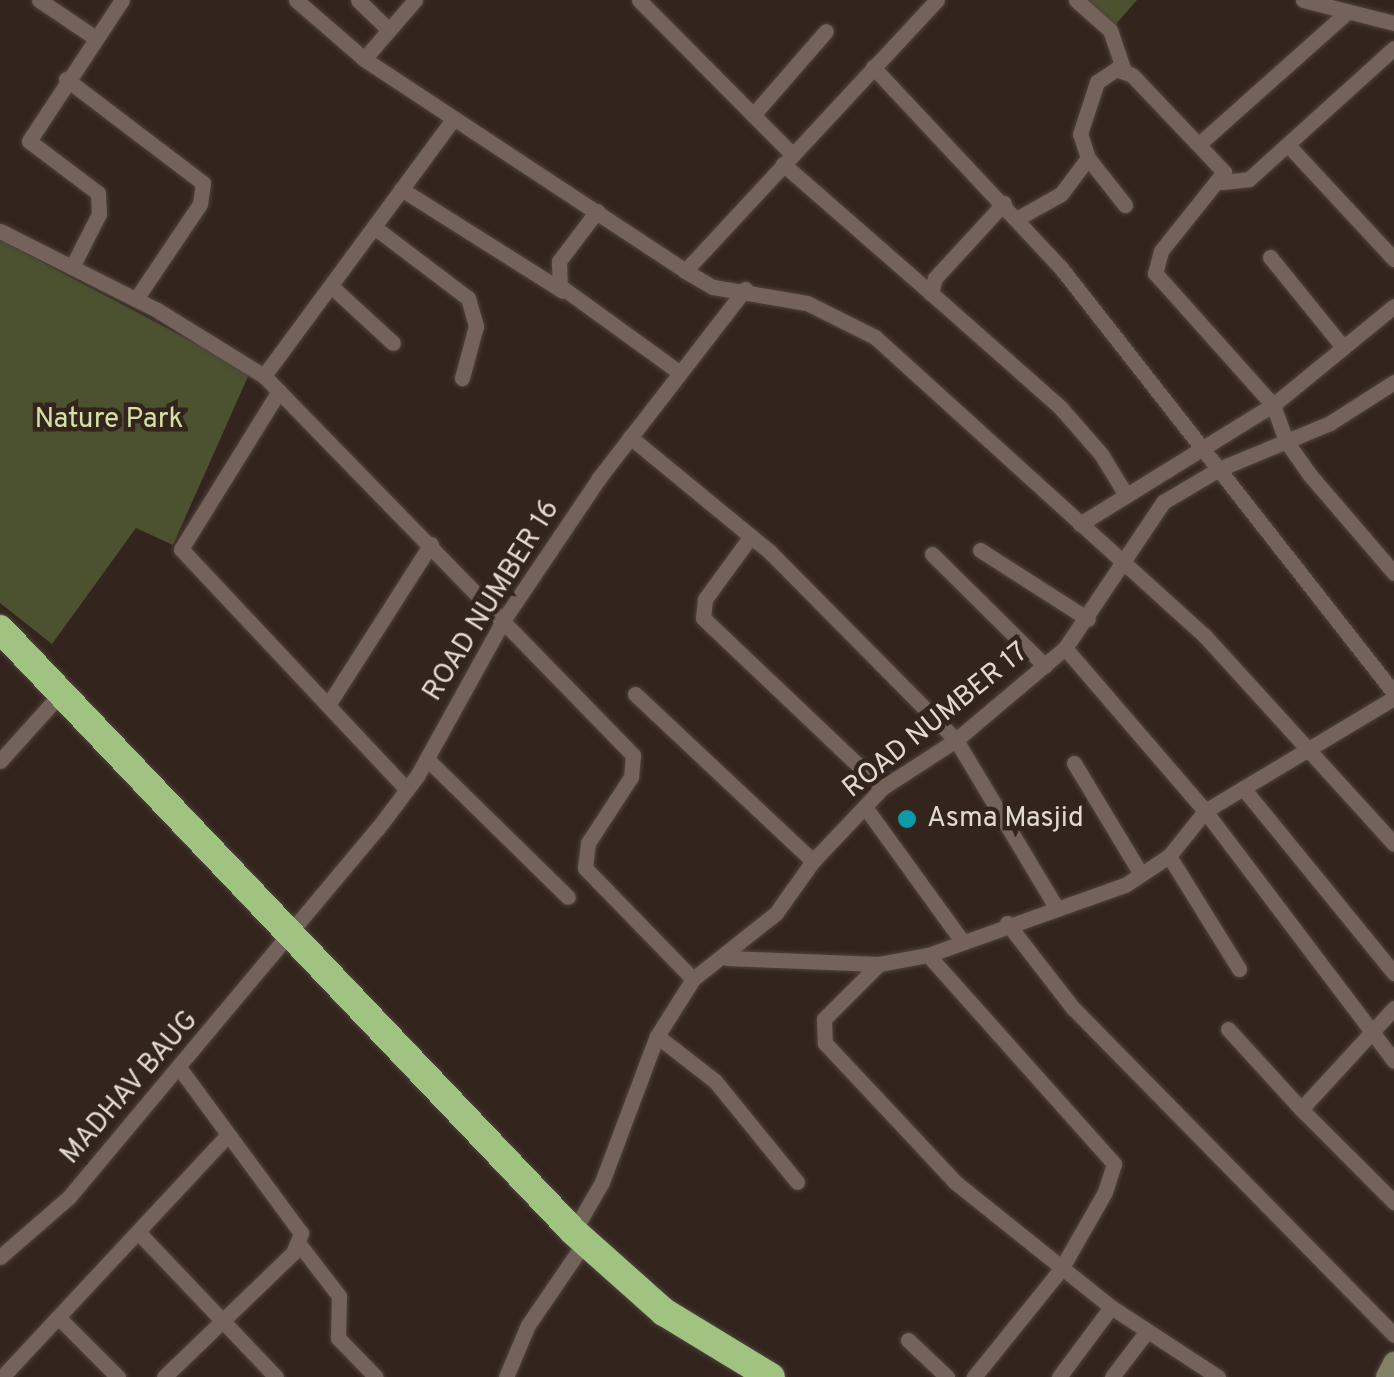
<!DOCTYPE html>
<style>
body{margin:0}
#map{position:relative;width:1394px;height:1377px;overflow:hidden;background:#33251e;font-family:Overpass,sans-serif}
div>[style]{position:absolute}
.green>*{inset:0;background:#4c5230}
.roads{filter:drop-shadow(0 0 2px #4e433c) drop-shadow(0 0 2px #4e433c)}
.street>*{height:15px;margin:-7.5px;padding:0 7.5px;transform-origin:7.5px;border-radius:7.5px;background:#74635b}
.secondary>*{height:22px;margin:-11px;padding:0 11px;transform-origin:11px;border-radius:11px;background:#828067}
.highway>*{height:28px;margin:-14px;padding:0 14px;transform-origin:14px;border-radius:14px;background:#a1c382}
.dots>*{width:28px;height:28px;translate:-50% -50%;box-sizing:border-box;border:5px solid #33251e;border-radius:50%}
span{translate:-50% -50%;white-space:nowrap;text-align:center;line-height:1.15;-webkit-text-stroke:9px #33251e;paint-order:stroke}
.park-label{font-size:28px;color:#d5e1a2}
.street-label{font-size:28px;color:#e3d9d4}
.poi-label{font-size:28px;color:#e3d9d4}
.left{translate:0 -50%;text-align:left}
</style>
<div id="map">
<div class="green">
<div style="clip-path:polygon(1072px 0,1137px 0,1109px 32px)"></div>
<div style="clip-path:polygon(0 240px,250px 372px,173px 545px,136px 528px,52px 644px,0 603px)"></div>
</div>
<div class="roads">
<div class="street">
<div style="left:39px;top:0;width:66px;rotate:33.9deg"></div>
<div style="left:296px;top:0;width:90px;rotate:40.9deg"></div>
<div style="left:364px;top:59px;width:385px;rotate:33.4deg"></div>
<div style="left:685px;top:271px;width:32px;rotate:30deg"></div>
<div style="left:713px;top:287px;width:95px;rotate:9.7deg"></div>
<div style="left:807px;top:303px;width:76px;rotate:26.6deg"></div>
<div style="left:875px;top:337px;width:444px;rotate:42.2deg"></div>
<div style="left:1204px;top:635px;width:282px;rotate:47.7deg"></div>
<div style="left:358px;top:0;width:43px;rotate:44.1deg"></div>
<div style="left:639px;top:0;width:217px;rotate:45.2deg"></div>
<div style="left:1076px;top:0;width:45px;rotate:41.4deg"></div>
<div style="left:1110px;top:30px;width:43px;rotate:71.1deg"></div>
<div style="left:1303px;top:0;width:94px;rotate:14.2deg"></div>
<div style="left:364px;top:59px;width:78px;rotate:-49.2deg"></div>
<div style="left:873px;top:67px;width:275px;rotate:46.9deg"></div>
<div style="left:1061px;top:268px;width:540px;rotate:51.92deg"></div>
<div style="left:66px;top:79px;width:172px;rotate:37.2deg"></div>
<div style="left:203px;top:183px;width:21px;rotate:98deg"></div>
<div style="left:200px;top:204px;width:115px;rotate:124deg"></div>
<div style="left:753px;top:115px;width:111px;rotate:-49deg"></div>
<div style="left:454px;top:118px;width:320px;rotate:126.4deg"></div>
<div style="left:264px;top:376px;width:529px;rotate:45.77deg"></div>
<div style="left:633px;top:755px;width:22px;rotate:95deg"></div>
<div style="left:631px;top:777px;width:79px;rotate:123.1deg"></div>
<div style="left:588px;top:843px;width:25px;rotate:97deg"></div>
<div style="left:585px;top:868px;width:155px;rotate:45.8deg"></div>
<div style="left:1199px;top:144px;width:198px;rotate:-41.7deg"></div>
<div style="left:1288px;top:145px;width:156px;rotate:47.1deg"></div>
<div style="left:783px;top:164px;width:196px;rotate:41.1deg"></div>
<div style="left:1222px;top:182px;width:27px;rotate:-6deg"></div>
<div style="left:1249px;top:179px;width:195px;rotate:-42.1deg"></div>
<div style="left:401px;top:189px;width:191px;rotate:32.2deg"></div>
<div style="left:1004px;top:203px;width:102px;rotate:132.6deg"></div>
<div style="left:935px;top:278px;width:16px;rotate:105deg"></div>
<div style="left:931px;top:293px;width:172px;rotate:41.5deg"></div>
<div style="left:1060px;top:407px;width:62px;rotate:48.9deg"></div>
<div style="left:1101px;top:454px;width:48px;rotate:58.6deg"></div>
<div style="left:1125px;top:205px;width:60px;rotate:-128.2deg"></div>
<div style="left:1088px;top:158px;width:25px;rotate:-108deg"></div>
<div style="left:1080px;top:134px;width:55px;rotate:-71.9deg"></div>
<div style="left:1097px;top:82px;width:23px;rotate:-34deg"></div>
<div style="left:1116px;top:69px;width:17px;rotate:21deg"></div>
<div style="left:1132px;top:75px;width:134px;rotate:46.5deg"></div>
<div style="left:1224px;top:172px;width:101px;rotate:128.6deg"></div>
<div style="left:1161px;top:251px;width:23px;rotate:105deg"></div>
<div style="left:1155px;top:273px;width:177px;rotate:48.2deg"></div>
<div style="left:1273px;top:405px;width:38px;rotate:70deg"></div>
<div style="left:1286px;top:441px;width:42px;rotate:54.8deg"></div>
<div style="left:1310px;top:475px;width:129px;rotate:49.4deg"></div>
<div style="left:597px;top:211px;width:63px;rotate:127.2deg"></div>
<div style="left:559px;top:261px;width:25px;rotate:88deg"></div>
<div style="left:560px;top:286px;width:148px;rotate:35.9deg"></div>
<div style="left:1018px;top:218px;width:49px;rotate:-29.2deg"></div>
<div style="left:1061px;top:194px;width:45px;rotate:-53.1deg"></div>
<div style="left:374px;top:227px;width:118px;rotate:37.1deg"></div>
<div style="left:468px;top:298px;width:29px;rotate:74deg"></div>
<div style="left:476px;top:326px;width:54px;rotate:105.1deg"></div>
<div style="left:0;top:231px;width:176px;rotate:26.7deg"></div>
<div style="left:157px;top:310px;width:126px;rotate:31.7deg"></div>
<div style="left:1270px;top:257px;width:116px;rotate:51deg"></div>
<div style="left:73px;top:265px;width:57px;rotate:-63deg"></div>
<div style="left:99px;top:214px;width:21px;rotate:-93deg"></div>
<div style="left:98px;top:193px;width:86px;rotate:-143deg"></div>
<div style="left:29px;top:141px;width:169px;rotate:-56.6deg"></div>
<div style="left:685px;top:271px;width:370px;rotate:-47.1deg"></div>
<div style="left:331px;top:286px;width:84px;rotate:42.6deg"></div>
<div style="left:279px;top:391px;width:186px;rotate:121.8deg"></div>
<div style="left:181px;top:549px;width:330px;rotate:46.8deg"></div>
<div style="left:630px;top:437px;width:181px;rotate:39.4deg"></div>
<div style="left:770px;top:552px;width:264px;rotate:45.3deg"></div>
<div style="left:956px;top:740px;width:195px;rotate:59.1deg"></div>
<div style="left:1080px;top:524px;width:227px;rotate:-31.7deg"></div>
<div style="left:1273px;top:405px;width:156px;rotate:-39.3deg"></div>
<div style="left:751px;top:536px;width:78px;rotate:126.1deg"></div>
<div style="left:705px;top:599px;width:19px;rotate:96deg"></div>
<div style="left:703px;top:618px;width:247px;rotate:43.5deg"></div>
<div style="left:980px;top:550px;width:128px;rotate:32.6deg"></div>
<div style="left:932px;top:554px;width:159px;rotate:44.7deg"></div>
<div style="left:1065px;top:648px;width:215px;rotate:49.3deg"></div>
<div style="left:1205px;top:811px;width:313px;rotate:52.9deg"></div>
<div style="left:635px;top:694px;width:244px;rotate:43.2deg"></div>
<div style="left:328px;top:705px;width:191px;rotate:-57.4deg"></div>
<div style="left:427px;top:759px;width:197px;rotate:44.4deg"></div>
<div style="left:0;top:761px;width:82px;rotate:-48deg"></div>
<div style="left:1074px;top:763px;width:130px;rotate:58.9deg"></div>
<div style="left:1243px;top:788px;width:239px;rotate:50.8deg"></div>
<div style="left:865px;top:807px;width:165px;rotate:54.1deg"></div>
<div style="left:1169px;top:856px;width:133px;rotate:58.2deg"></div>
<div style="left:1007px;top:923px;width:108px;rotate:52.2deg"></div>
<div style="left:1073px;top:1008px;width:458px;rotate:45.5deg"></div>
<div style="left:928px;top:955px;width:280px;rotate:48.3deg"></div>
<div style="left:1114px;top:1164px;width:29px;rotate:108deg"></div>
<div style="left:1105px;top:1192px;width:89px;rotate:119.7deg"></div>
<div style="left:1061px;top:1269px;width:139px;rotate:128.9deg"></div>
<div style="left:727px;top:958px;width:152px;rotate:2.3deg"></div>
<div style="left:879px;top:964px;width:50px;rotate:-10.4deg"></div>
<div style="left:928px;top:955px;width:209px;rotate:-19.6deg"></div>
<div style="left:1125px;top:885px;width:53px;rotate:-33.4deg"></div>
<div style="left:1169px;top:856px;width:58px;rotate:-51.3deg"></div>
<div style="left:1205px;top:811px;width:220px;rotate:-30.9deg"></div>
<div style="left:879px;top:964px;width:78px;rotate:135deg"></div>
<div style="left:824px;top:1019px;width:24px;rotate:88deg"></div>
<div style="left:825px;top:1043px;width:190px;rotate:46.9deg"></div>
<div style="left:955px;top:1182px;width:200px;rotate:38.7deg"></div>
<div style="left:1111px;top:1307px;width:128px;rotate:33.2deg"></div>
<div style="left:1394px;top:1008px;width:137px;rotate:132.6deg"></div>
<div style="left:1301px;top:1109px;width:132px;rotate:45deg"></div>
<div style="left:1228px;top:1029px;width:108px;rotate:47.6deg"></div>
<div style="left:657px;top:1036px;width:73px;rotate:37.8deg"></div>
<div style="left:715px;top:1081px;width:130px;rotate:50.9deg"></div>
<div style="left:138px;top:1232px;width:200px;rotate:46.4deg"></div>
<div style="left:571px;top:1236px;width:62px;rotate:-60.1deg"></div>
<div style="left:602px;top:1182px;width:156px;rotate:-69.4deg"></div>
<div style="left:657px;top:1036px;width:67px;rotate:-57.7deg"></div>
<div style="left:693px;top:979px;width:106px;rotate:-38.5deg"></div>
<div style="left:776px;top:913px;width:64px;rotate:-54.6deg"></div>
<div style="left:813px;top:861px;width:100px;rotate:-46.6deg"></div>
<div style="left:882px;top:788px;width:88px;rotate:-33deg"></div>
<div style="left:956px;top:740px;width:143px;rotate:-40.2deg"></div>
<div style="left:1065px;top:648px;width:176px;rotate:-56.1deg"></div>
<div style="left:1163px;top:502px;width:65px;rotate:-30.5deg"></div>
<div style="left:1219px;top:469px;width:120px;rotate:-22.5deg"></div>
<div style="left:1330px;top:423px;width:76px;rotate:-32.6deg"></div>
<div style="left:299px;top:1244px;width:66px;rotate:52.4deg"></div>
<div style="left:339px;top:1296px;width:42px;rotate:91.4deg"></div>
<div style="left:338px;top:1338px;width:54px;rotate:45.7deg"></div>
<div style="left:0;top:1257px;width:91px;rotate:-41deg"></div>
<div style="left:69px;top:1197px;width:481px;rotate:-50.1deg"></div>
<div style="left:378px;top:828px;width:65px;rotate:-53.1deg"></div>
<div style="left:417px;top:776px;width:179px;rotate:-61deg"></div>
<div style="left:504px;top:619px;width:170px;rotate:-56deg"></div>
<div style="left:599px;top:478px;width:239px;rotate:-52.3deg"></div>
<div style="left:58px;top:1317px;width:85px;rotate:45deg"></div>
<div style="left:908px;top:1340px;width:54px;rotate:43.5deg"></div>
<div style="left:2px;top:1377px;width:330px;rotate:-47deg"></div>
<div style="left:164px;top:1377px;width:179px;rotate:-43.9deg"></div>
<div style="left:293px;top:1253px;width:22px;rotate:-68deg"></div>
<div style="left:301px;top:1233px;width:204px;rotate:-126.4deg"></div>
<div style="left:506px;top:1377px;width:56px;rotate:-67.1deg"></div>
<div style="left:528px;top:1325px;width:92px;rotate:-55.6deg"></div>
<div style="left:1059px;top:1377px;width:87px;rotate:-53.4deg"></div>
<div style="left:1112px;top:1377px;width:58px;rotate:-52.7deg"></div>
</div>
<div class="secondary">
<div style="left:1387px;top:1377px;width:16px;rotate:-63deg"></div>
</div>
<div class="highway">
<div style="left:0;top:629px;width:831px;rotate:46.41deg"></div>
<div style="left:573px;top:1231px;width:122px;rotate:41.7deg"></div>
<div style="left:664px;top:1312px;width:125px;rotate:31.3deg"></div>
</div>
</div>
<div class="dots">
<div style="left:907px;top:819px;background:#0f9aa8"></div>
</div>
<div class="park-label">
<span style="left:109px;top:420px">Nature Park</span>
</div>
<div class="street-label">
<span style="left:492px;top:601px;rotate:-58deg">ROAD NUMBER 16</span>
<span style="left:936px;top:721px;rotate:-39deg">ROAD NUMBER 17</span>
<span style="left:130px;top:1088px;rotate:-49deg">MADHAV BAUG</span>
</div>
<div class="poi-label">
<span class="left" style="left:927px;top:819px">Asma Masjid</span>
</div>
</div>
